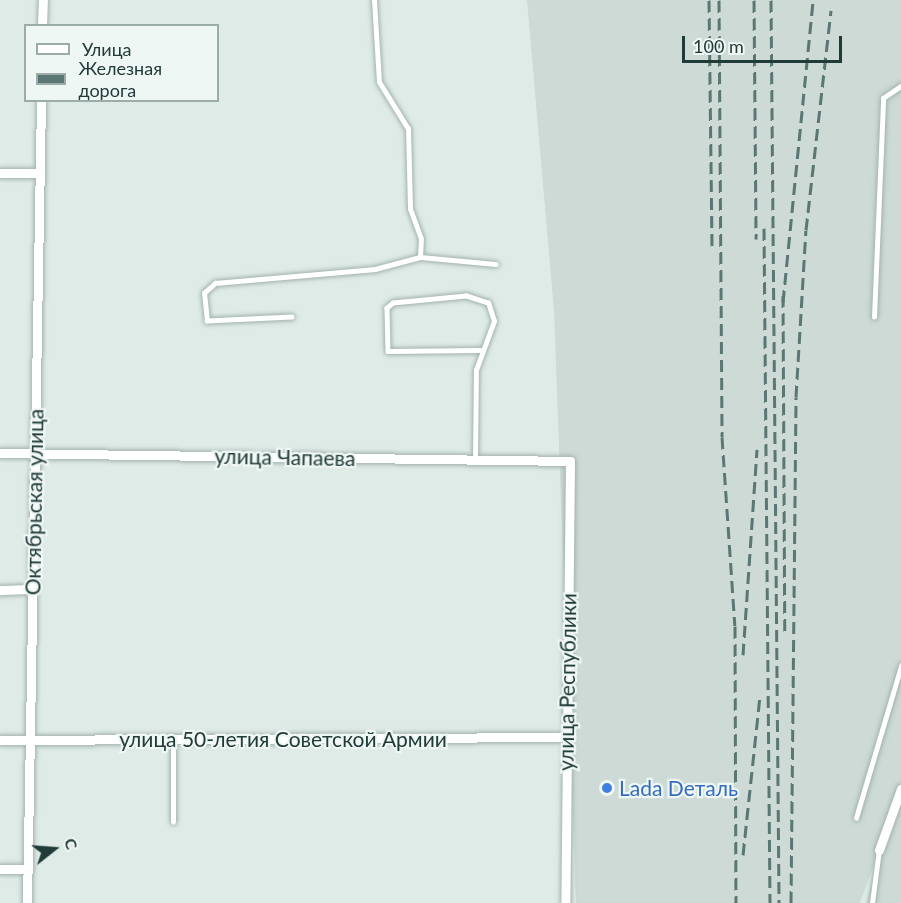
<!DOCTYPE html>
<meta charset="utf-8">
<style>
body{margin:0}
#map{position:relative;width:901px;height:903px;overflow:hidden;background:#dfebe7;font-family:Lato,sans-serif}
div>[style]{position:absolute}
.built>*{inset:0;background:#cddad6}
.roads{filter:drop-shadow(0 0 2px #a2b3af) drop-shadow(0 0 2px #a2b3af)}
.service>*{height:4.5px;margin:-2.25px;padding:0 2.25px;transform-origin:2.25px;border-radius:2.25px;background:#fff}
.minor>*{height:9px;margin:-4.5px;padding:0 4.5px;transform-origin:4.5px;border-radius:4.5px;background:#fff}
.rail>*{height:3px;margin-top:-1.5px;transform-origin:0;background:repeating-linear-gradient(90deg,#5a7774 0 12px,transparent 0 18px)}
.dots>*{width:16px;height:16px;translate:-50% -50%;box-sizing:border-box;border:3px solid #eff7f5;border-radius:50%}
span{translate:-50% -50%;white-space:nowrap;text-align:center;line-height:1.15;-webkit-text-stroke:4.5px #eff7f5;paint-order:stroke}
.street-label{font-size:21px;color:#203b38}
.shop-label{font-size:21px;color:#366cbe}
.left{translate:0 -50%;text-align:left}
.legend{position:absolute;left:24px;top:24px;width:195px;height:78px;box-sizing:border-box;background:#eff7f5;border:2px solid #9caca9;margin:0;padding:8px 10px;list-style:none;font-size:18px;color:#203b38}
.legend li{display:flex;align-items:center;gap:12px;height:30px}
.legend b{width:30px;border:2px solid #9caca9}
.north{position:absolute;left:24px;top:819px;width:60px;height:60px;-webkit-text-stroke:4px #eff7f5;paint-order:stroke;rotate:73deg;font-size:16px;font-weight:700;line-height:24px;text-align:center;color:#203b38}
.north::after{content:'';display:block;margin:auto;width:21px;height:27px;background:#203b38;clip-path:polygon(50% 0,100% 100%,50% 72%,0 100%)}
.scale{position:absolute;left:682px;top:36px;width:160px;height:27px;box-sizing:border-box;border:3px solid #203b38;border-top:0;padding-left:8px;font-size:18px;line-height:21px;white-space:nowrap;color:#203b38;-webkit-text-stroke:4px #eff7f5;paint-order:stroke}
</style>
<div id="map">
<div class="built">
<div style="clip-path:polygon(527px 0,901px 0,901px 789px,860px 903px,576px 903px,554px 311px)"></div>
<div style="clip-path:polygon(901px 797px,901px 903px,866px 903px)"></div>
</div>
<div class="roads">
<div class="service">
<div style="left:420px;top:257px;width:76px;rotate:5.3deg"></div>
<div style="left:292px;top:317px;width:85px;rotate:177.3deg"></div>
<div style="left:207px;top:321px;width:28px;rotate:-96deg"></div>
<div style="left:204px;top:293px;width:15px;rotate:-42deg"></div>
<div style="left:215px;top:283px;width:161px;rotate:-5deg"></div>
<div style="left:375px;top:269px;width:47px;rotate:-14.9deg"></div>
<div style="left:420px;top:257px;width:18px;rotate:-87deg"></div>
<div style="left:421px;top:239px;width:32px;rotate:-110deg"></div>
<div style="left:410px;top:209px;width:80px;rotate:-91.4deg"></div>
<div style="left:408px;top:129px;width:55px;rotate:-121.7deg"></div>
<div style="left:379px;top:82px;width:82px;rotate:-93.5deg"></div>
<div style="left:874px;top:317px;width:219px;rotate:-87.6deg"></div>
<div style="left:883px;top:98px;width:22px;rotate:-34deg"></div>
<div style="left:475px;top:460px;width:90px;rotate:-89.4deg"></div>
<div style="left:476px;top:370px;width:52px;rotate:-69.8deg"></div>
<div style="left:494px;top:321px;width:19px;rotate:-108deg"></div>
<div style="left:488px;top:303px;width:23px;rotate:-162deg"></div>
<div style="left:466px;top:296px;width:73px;rotate:174.5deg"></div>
<div style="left:393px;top:303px;width:8px;rotate:140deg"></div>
<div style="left:387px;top:308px;width:43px;rotate:88.7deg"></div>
<div style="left:388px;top:351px;width:92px;rotate:-0.6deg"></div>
<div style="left:856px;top:818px;width:159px;rotate:-73.5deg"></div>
<div style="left:173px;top:822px;width:83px;rotate:-90deg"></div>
<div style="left:872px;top:903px;width:53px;rotate:-82.5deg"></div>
</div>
<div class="minor">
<div style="left:42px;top:26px;width:26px;rotate:-88deg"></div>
<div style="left:0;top:173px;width:39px"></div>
<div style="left:0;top:453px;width:570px;rotate:0.8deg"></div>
<div style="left:570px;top:461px;width:442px;rotate:90.6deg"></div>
<div style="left:0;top:590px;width:32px;rotate:-2deg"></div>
<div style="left:0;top:740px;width:566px;rotate:-0.3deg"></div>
<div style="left:879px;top:850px;width:65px;rotate:-70.2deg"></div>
<div style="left:0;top:869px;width:27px"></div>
<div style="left:27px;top:903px;width:803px;rotate:-89deg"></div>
</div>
</div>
<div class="rail">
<div style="left:709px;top:0;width:246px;rotate:89.3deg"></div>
<div style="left:719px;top:0;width:437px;rotate:89.6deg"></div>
<div style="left:722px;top:437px;width:189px;rotate:86.1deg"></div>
<div style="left:735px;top:626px;width:277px;rotate:89.8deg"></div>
<div style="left:754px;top:0;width:239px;rotate:89.5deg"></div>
<div style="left:771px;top:0;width:903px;rotate:89.49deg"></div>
<div style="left:764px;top:228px;width:675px;rotate:89.49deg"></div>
<div style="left:783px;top:295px;width:336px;rotate:89.7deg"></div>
<div style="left:783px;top:302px;width:303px;rotate:-84.3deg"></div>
<div style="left:743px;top:655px;width:206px;rotate:-86.1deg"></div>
<div style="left:743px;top:855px;width:159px;rotate:-83.9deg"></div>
<div style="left:791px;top:903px;width:506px;rotate:-89.43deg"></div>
<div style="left:796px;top:397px;width:167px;rotate:-86.6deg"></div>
<div style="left:806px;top:230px;width:221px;rotate:-83.5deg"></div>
</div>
<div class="dots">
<div style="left:607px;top:788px;background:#3f7fe0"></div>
</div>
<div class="street-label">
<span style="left:285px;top:457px;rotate:1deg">улица Чапаева</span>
<span style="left:34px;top:502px;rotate:-89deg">Октябрьская улица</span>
<span style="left:567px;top:682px;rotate:-89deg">улица Республики</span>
<span style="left:283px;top:739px">улица 50-летия Советской Армии</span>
</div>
<div class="shop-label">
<span class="left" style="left:619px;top:788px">Lada Dеталь</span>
</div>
<ul class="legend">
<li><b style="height:8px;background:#fff"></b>Улица</li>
<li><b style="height:8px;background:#5a7774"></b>Железная дорога</li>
</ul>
<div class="north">С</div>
<div class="scale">100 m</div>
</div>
